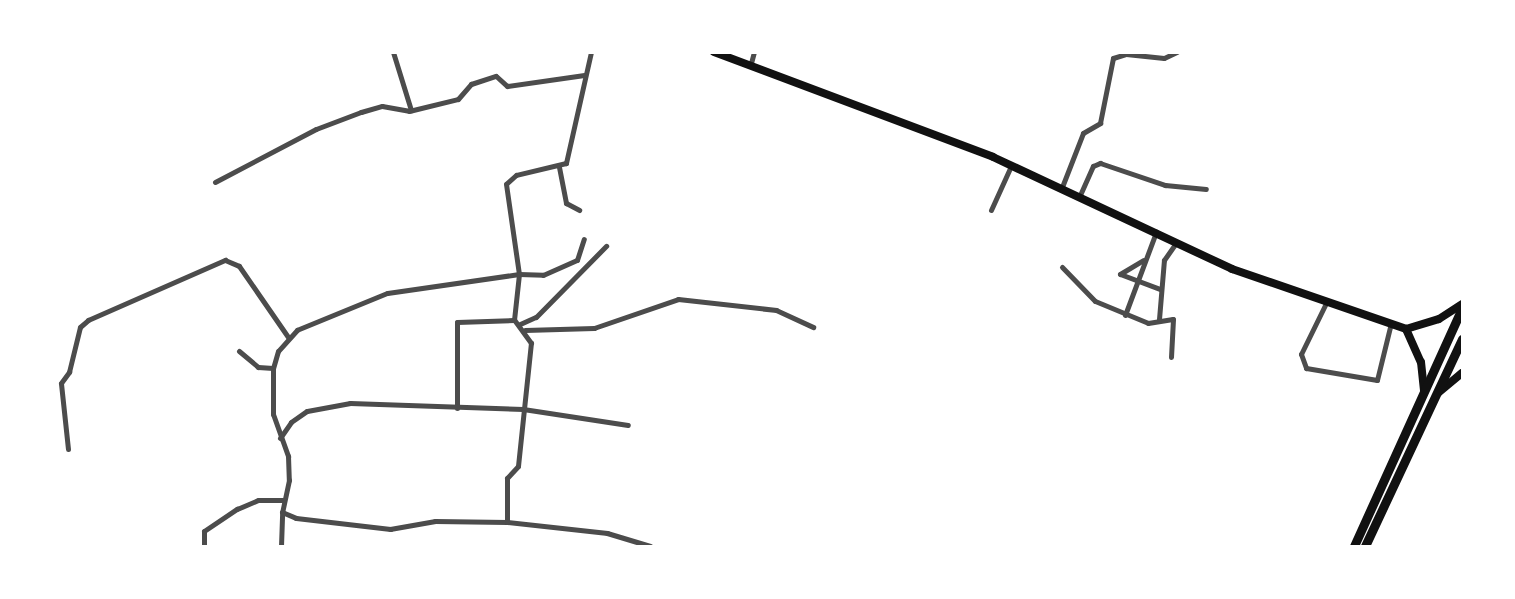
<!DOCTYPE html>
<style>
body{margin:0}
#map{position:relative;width:1515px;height:599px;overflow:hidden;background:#fff;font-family:"IBM Plex Sans",sans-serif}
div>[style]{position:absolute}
.minor>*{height:5px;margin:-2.5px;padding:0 2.5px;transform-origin:2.5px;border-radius:2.5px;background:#4c4c4c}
.secondary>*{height:8px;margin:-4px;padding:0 4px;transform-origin:4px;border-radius:4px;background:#111}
.primary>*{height:9px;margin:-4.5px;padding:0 4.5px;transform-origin:4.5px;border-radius:4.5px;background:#111}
span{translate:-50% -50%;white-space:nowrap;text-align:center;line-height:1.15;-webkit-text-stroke:5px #fff;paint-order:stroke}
.frame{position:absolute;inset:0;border:54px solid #fff;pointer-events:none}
</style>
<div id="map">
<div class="minor">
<div style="left:393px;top:52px;width:61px;rotate:72.8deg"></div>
<div style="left:591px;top:52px;width:114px;rotate:102.7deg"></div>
<div style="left:566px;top:163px;width:51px;rotate:166.5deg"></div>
<div style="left:516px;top:175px;width:13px;rotate:138deg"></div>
<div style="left:506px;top:184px;width:91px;rotate:81.8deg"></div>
<div style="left:519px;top:274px;width:133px;rotate:171.8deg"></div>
<div style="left:387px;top:293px;width:97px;rotate:157.7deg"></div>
<div style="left:297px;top:330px;width:28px;rotate:132deg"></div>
<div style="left:278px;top:351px;width:18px;rotate:106deg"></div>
<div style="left:273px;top:368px;width:46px;rotate:90deg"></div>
<div style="left:273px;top:414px;width:45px;rotate:70.3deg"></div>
<div style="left:288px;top:456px;width:24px;rotate:88deg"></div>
<div style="left:289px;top:480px;width:33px;rotate:102deg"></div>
<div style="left:282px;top:512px;width:15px;rotate:23deg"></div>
<div style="left:296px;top:518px;width:95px;rotate:6.7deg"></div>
<div style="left:390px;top:529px;width:46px;rotate:-10.1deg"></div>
<div style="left:435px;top:521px;width:72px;rotate:0.8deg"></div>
<div style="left:507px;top:522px;width:101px;rotate:6.3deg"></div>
<div style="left:607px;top:533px;width:45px;rotate:16.8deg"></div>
<div style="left:751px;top:63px;width:11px;rotate:-75deg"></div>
<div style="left:559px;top:167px;width:37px;rotate:79deg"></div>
<div style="left:566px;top:203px;width:15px;rotate:28deg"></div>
<div style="left:215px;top:182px;width:114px;rotate:-27.7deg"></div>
<div style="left:316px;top:129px;width:48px;rotate:-20.7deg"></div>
<div style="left:361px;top:112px;width:22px;rotate:-16deg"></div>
<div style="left:382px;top:106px;width:27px;rotate:10deg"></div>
<div style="left:409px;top:111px;width:50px;rotate:-13.8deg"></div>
<div style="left:458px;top:99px;width:20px;rotate:-49deg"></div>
<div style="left:471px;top:84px;width:26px;rotate:-18deg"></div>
<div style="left:496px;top:76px;width:15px;rotate:42deg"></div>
<div style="left:507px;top:86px;width:78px;rotate:-8.1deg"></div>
<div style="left:1062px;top:187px;width:58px;rotate:-68.7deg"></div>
<div style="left:1083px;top:133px;width:20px;rotate:-30deg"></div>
<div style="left:1100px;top:123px;width:66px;rotate:-78.7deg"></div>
<div style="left:1113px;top:58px;width:14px;rotate:-17deg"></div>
<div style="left:1126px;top:54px;width:38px;rotate:6deg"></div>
<div style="left:1164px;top:58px;width:14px;rotate:-25deg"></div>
<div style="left:1080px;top:195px;width:32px;rotate:-66deg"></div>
<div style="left:1093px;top:166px;width:8px;rotate:-23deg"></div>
<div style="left:1100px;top:163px;width:69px;rotate:18.7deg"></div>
<div style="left:1165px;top:185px;width:41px;rotate:5.6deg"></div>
<div style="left:991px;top:210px;width:48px;rotate:-65.6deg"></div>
<div style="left:1062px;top:267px;width:47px;rotate:45.9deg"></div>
<div style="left:1095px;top:301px;width:57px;rotate:22.5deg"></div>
<div style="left:1148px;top:323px;width:25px;rotate:-9deg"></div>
<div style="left:1173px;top:319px;width:38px;rotate:93deg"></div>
<div style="left:1120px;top:274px;width:43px;rotate:20.6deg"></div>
<div style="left:1120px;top:274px;width:27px;rotate:-31deg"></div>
<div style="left:1327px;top:301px;width:59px;rotate:116.1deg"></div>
<div style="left:1301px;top:354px;width:15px;rotate:70deg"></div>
<div style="left:1306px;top:368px;width:72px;rotate:9.6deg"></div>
<div style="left:1377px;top:380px;width:59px;rotate:-76.2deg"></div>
<div style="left:1125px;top:315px;width:89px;rotate:-69.5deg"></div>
<div style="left:1159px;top:319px;width:59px;rotate:-85.2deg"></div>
<div style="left:1164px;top:260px;width:21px;rotate:-55deg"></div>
<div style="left:520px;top:324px;width:17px;rotate:-24deg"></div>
<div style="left:536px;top:317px;width:100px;rotate:-45.4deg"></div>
<div style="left:525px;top:330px;width:69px;rotate:-1.7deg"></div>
<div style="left:594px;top:328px;width:89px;rotate:-19deg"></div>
<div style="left:678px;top:299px;width:99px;rotate:6.4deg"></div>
<div style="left:776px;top:310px;width:41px;rotate:24.7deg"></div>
<div style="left:239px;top:351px;width:25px;rotate:40deg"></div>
<div style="left:258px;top:367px;width:15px;rotate:4deg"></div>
<div style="left:457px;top:408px;width:86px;rotate:-90deg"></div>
<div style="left:457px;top:322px;width:57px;rotate:-2deg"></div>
<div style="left:280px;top:438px;width:19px;rotate:-55deg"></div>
<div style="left:291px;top:422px;width:19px;rotate:-35deg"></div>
<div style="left:307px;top:411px;width:44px;rotate:-10.5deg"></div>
<div style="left:350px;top:403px;width:173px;rotate:2deg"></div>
<div style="left:523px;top:409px;width:106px;rotate:8.7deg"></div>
<div style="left:68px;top:449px;width:66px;rotate:-96.1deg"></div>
<div style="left:61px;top:383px;width:14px;rotate:-54deg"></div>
<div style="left:69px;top:372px;width:46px;rotate:-76.3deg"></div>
<div style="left:80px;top:327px;width:11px;rotate:-41deg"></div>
<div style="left:88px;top:320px;width:150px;rotate:-23.7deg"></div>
<div style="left:225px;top:260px;width:15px;rotate:23deg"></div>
<div style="left:239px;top:266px;width:86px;rotate:55.4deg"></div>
<div style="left:507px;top:522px;width:44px;rotate:-90deg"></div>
<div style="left:507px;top:478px;width:16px;rotate:-47deg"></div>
<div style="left:518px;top:466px;width:124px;rotate:-84deg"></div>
<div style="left:531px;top:343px;width:29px;rotate:-126deg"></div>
<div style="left:514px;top:320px;width:46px;rotate:-83.8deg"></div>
<div style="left:519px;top:274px;width:24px;rotate:2deg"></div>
<div style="left:543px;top:275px;width:37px;rotate:-24deg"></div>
<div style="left:577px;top:260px;width:22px;rotate:-72deg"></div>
<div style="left:204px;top:546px;width:15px;rotate:-90deg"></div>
<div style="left:204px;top:531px;width:40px;rotate:-34deg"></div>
<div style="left:237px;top:509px;width:23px;rotate:-23deg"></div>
<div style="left:258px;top:500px;width:26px"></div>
<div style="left:281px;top:546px;width:34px;rotate:-88deg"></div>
</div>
<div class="secondary">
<div style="left:714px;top:52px;width:298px;rotate:20.6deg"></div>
<div style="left:993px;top:157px;width:264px;rotate:25.1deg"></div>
<div style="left:1232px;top:269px;width:184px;rotate:19deg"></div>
<div style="left:1406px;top:329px;width:36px;rotate:66deg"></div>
<div style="left:1421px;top:362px;width:29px;rotate:84deg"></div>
<div style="left:1406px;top:329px;width:34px;rotate:-17deg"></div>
<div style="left:1439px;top:319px;width:27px;rotate:-33deg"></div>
<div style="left:1438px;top:393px;width:31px;rotate:-40deg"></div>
</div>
<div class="primary">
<div style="left:1354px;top:546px;width:261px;rotate:-65.6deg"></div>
<div style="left:1365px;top:546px;width:229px;rotate:-64.9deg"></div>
</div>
<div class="frame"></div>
</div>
